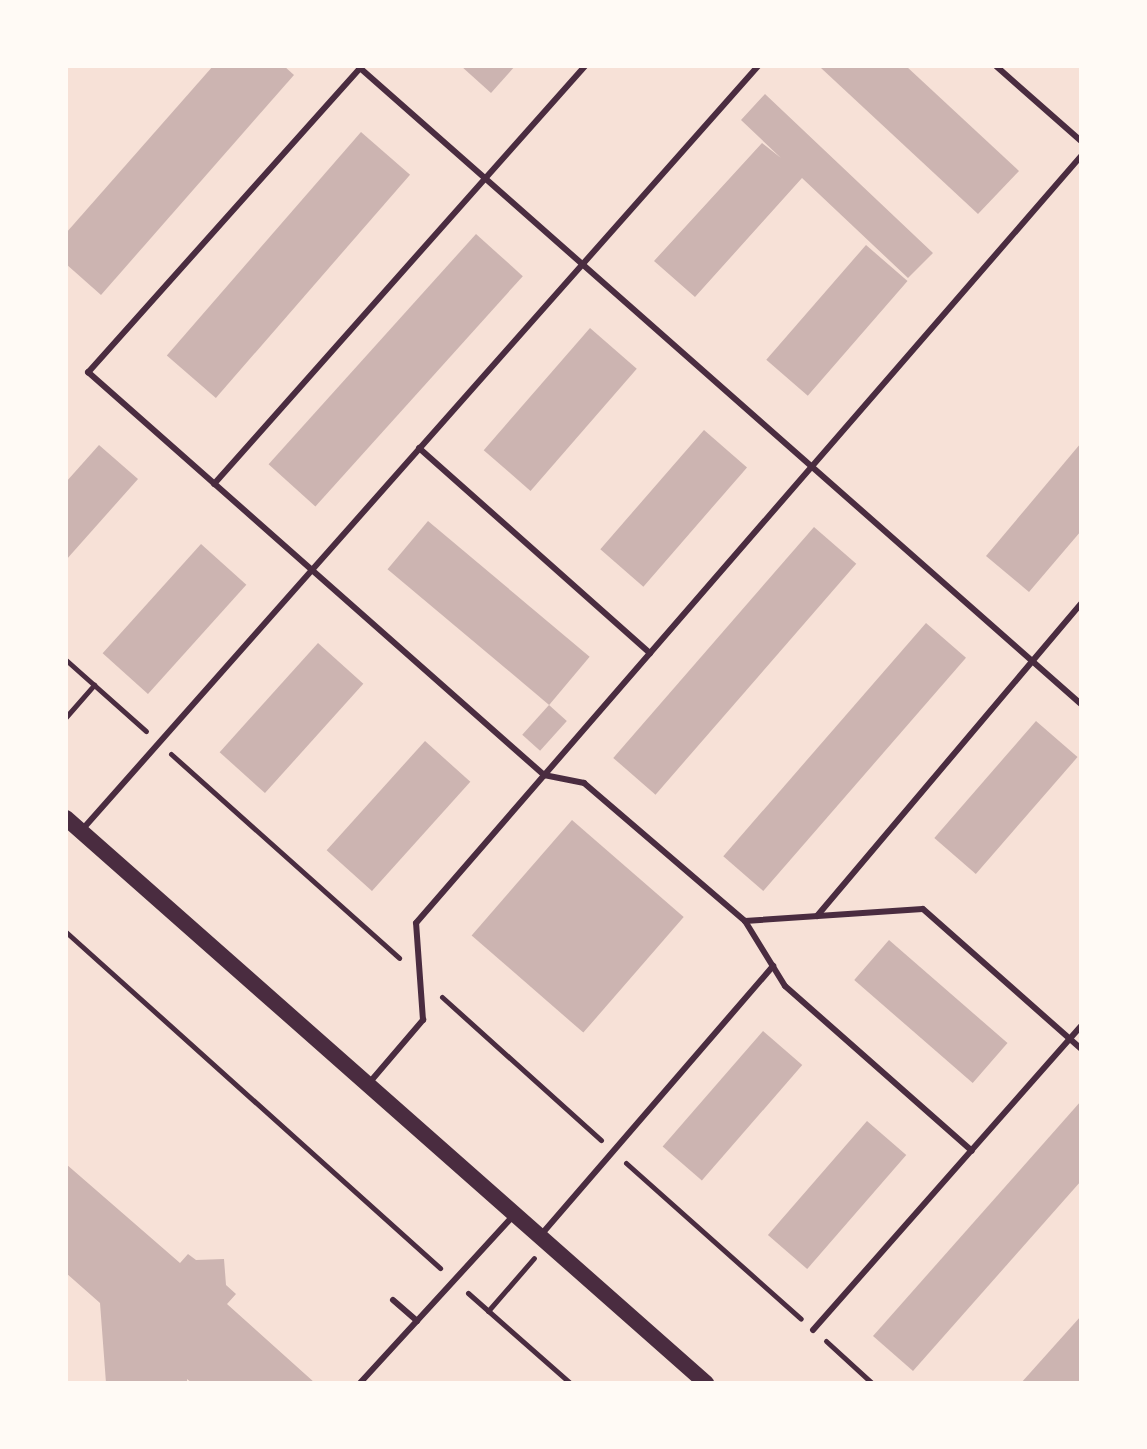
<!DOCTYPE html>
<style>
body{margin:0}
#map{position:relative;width:1147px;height:1449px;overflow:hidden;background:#f7e1d7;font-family:"IBM Plex Sans",sans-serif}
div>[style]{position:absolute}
.building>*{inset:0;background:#ccb4b1;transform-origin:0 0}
.path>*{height:5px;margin:-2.5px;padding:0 2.5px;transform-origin:2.5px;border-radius:2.5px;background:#4a2c40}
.service>*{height:6px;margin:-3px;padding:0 3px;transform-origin:3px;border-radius:3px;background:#4a2c40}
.secondary>*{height:16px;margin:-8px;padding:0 8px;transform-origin:8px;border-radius:8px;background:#4a2c40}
span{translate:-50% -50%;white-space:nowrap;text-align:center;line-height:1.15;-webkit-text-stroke:6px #fffaf5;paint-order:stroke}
.frame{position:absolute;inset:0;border:68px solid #fffaf5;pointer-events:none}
</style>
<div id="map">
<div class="building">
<div style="clip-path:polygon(213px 66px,284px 66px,294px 75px,101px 295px,66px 264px,66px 233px)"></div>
<div style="clip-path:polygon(461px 66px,515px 66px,491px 93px)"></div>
<div style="clip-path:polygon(906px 66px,1019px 171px,978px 214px,821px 68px)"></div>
<div style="clip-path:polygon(765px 94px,933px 253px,908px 278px,802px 178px,695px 297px,654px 261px,762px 143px,781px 158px,741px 120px)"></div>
<div style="left:361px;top:132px;width:65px;height:296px;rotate:41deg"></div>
<div style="left:476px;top:234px;width:63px;height:310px;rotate:42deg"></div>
<div style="left:866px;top:245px;width:55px;height:152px;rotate:41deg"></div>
<div style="left:590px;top:328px;width:62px;height:162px;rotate:41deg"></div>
<div style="left:704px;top:430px;width:57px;height:158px;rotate:41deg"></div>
<div style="clip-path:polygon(1081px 443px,1081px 531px,1029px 592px,986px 556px)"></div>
<div style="clip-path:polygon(99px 445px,138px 479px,66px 560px,66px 482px)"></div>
<div style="left:428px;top:521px;width:211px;height:63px;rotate:40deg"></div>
<div style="left:814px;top:527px;width:56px;height:306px;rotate:41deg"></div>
<div style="left:201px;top:544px;width:61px;height:147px;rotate:42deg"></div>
<div style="left:926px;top:623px;width:53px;height:309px;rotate:41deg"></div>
<div style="left:318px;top:643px;width:61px;height:147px;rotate:42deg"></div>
<div style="left:549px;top:705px;width:24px;height:40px;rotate:42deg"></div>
<div style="left:1036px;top:721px;width:55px;height:155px;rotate:41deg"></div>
<div style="left:425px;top:741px;width:61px;height:147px;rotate:42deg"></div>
<div style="left:572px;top:820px;width:148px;height:153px;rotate:41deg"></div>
<div style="left:889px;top:940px;width:157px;height:53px;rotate:41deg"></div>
<div style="left:763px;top:1031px;width:52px;height:153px;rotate:41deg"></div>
<div style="clip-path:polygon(1081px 1101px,1081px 1181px,913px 1371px,873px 1336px)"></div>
<div style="left:867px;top:1121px;width:52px;height:151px;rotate:41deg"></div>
<div style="clip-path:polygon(66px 1164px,180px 1263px,188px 1254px,196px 1260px,224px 1259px,226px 1285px,236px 1294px,227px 1304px,315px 1383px,192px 1383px,187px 1379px,187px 1383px,106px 1383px,100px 1303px,66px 1273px)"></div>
<div style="clip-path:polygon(1081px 1316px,1081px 1383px,1021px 1383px)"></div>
</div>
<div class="path">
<div style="left:66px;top:660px;width:107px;rotate:41.6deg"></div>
<div style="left:66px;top:717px;width:43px;rotate:-48.8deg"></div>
<div style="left:171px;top:754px;width:306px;rotate:41.8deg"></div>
<div style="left:66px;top:932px;width:503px;rotate:41.94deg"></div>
<div style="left:442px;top:997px;width:214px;rotate:42deg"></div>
<div style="left:626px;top:1163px;width:234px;rotate:41.7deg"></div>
<div style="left:468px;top:1293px;width:136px;rotate:41.4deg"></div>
<div style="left:488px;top:1311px;width:70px;rotate:-49deg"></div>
<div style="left:826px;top:1341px;width:62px;rotate:42.4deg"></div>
</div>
<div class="service">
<div style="left:362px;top:66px;width:411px;rotate:131.8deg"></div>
<div style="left:88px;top:372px;width:609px;rotate:41.47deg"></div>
<div style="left:544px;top:775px;width:41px;rotate:11.3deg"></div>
<div style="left:584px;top:783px;width:212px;rotate:40.6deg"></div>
<div style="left:745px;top:921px;width:178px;rotate:-3.9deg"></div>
<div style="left:923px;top:909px;width:211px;rotate:41.5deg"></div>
<div style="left:996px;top:66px;width:113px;rotate:41.4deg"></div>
<div style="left:360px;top:68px;width:961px;rotate:41.42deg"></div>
<div style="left:419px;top:448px;width:309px;rotate:41.6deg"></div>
<div style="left:214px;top:484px;width:559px;rotate:-48.41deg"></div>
<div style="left:81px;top:831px;width:1022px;rotate:-48.49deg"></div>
<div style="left:817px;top:916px;width:409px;rotate:-49.8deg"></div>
<div style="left:745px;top:921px;width:76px;rotate:58.4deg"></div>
<div style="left:785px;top:986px;width:249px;rotate:41.4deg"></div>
<div style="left:370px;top:1082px;width:82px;rotate:-49.5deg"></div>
<div style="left:423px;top:1020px;width:97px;rotate:-94.1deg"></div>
<div style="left:416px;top:923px;width:1015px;rotate:-49.07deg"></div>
<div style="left:540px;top:1236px;width:357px;rotate:-49.2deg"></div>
<div style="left:393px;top:1300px;width:32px;rotate:41deg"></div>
<div style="left:813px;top:1330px;width:405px;rotate:-48.6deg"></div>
<div style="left:360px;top:1383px;width:228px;rotate:-47.5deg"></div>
</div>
<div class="secondary">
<div style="left:66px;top:818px;width:854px;rotate:41.44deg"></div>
</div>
<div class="frame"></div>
</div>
